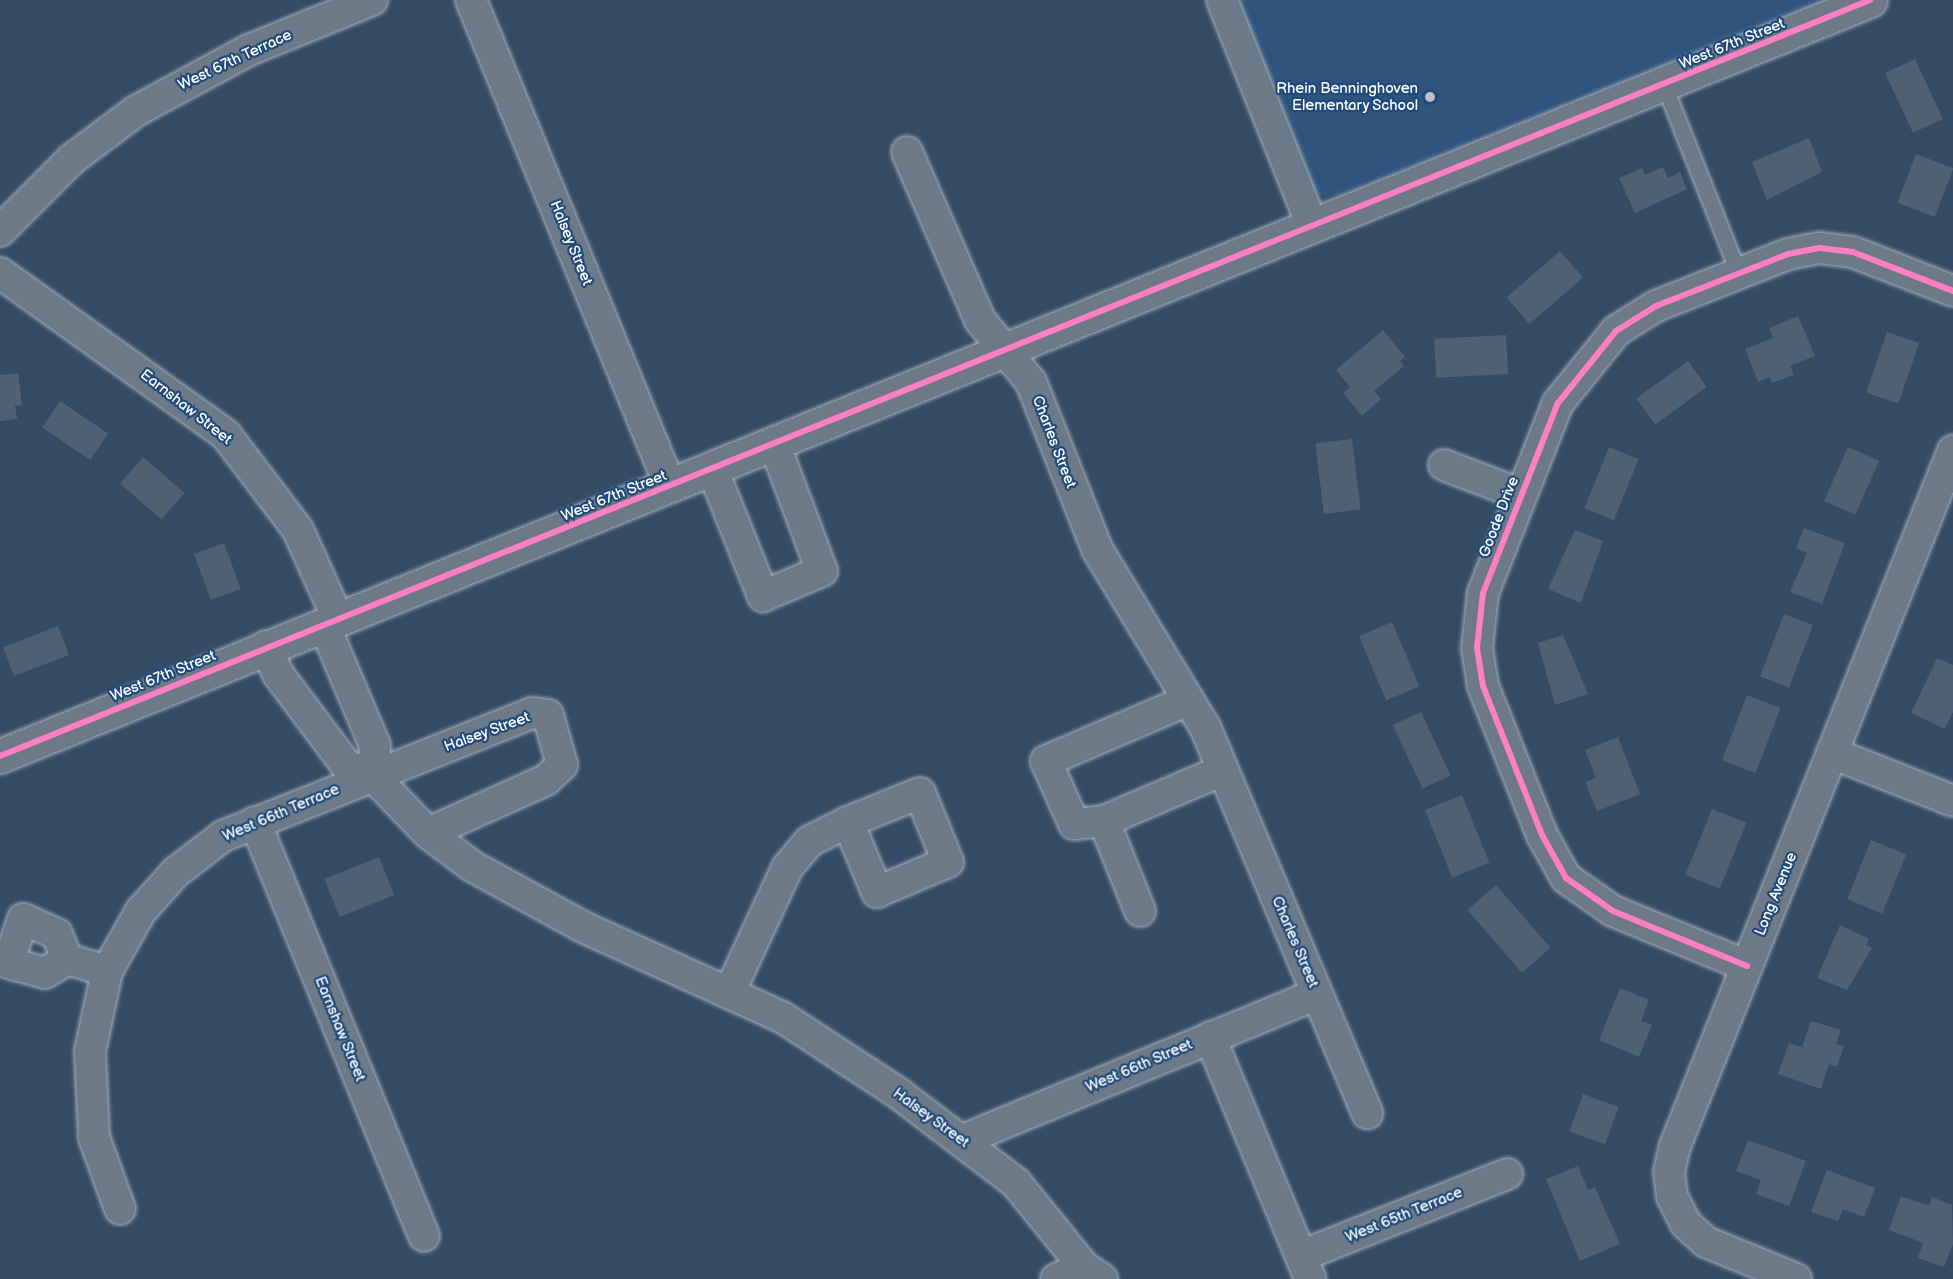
<!DOCTYPE html>
<style>
body{margin:0}
#map{position:relative;width:1953px;height:1279px;overflow:hidden;background:#344b65;font-family:"Balsamiq Sans",sans-serif}
div>[style]{position:absolute}
.built>*{inset:0;background:#2f557f}
.building>*{inset:0;background:#506174;transform-origin:0 0}
.roads{filter:drop-shadow(0 0 2px #a4aeba) drop-shadow(0 0 2px #a4aeba)}
.lane>*{height:15px;margin:-7.5px;padding:0 7.5px;transform-origin:7.5px;border-radius:7.5px;background:#6d7986}
.street>*{height:30px;margin:-15px;padding:0 15px;transform-origin:15px;border-radius:15px;background:#6d7986}
.secondary>*{height:33px;margin:-16.5px;padding:0 16.5px;transform-origin:16.5px;border-radius:16.5px;background:#6d7986}
.cycleway>*{height:6px;margin:-3px;padding:0 3px;transform-origin:3px;border-radius:3px;background:#ff80c0}
.dots>*{width:16px;height:16px;translate:-50% -50%;box-sizing:border-box;border:3px solid #1f4a7a;border-radius:50%}
span{translate:-50% -50%;white-space:nowrap;text-align:center;line-height:1.15;-webkit-text-stroke:4.5px #1f4a7a;paint-order:stroke}
.street-label{font-size:15px;color:#fff}
.poi-label{font-size:15px;color:#fff}
.right{translate:-100% -50%;text-align:right}
</style>
<div id="map">
<div class="built">
<div style="clip-path:polygon(1233px 0,1825px 0,1340px 195px,1325px 196px,1314px 192px)"></div>
</div>
<div class="building">
<div style="left:1915px;top:59px;width:66px;height:33px;rotate:65deg"></div>
<div style="clip-path:polygon(1809px 138px,1822px 172px,1767px 200px,1752px 162px)"></div>
<div style="left:1916px;top:154px;width:40px;height:52px;rotate:21deg"></div>
<div style="clip-path:polygon(1663px 167px,1668px 178px,1680px 172px,1687px 189px,1635px 213px,1619px 178px,1642px 168px,1645px 175px)"></div>
<div style="left:1560px;top:251px;width:35px;height:71px;rotate:49deg"></div>
<div style="clip-path:polygon(1798px 316px,1815px 356px,1790px 366px,1794px 375px,1772px 383px,1770px 377px,1758px 382px,1745px 349px,1773px 338px,1769px 328px)"></div>
<div style="clip-path:polygon(1383px 330px,1405px 357px,1400px 361px,1404px 366px,1374px 391px,1381px 399px,1362px 416px,1343px 393px,1350px 387px,1336px 370px)"></div>
<div style="left:1887px;top:332px;width:34px;height:64px;rotate:19deg"></div>
<div style="left:1506px;top:335px;width:39px;height:72px;rotate:87deg"></div>
<div style="left:1688px;top:361px;width:32px;height:64px;rotate:54deg"></div>
<div style="clip-path:polygon(18px 373px,22px 405px,15px 406px,17px 419px,0 421px,0 375px)"></div>
<div style="left:60px;top:401px;width:58px;height:32px;rotate:34deg"></div>
<div style="left:1352px;top:439px;width:71px;height:37px;rotate:83deg"></div>
<div style="left:1609px;top:447px;width:32px;height:66px;rotate:22deg"></div>
<div style="left:1848px;top:447px;width:34px;height:59px;rotate:24deg"></div>
<div style="left:143px;top:457px;width:55px;height:35px;rotate:41deg"></div>
<div style="clip-path:polygon(1804px 528px,1845px 543px,1822px 604px,1790px 592px,1807px 553px,1796px 548px)"></div>
<div style="clip-path:polygon(1575px 530px,1603px 541px,1581px 603px,1548px 589px)"></div>
<div style="left:224px;top:543px;width:49px;height:32px;rotate:70deg"></div>
<div style="left:1784px;top:614px;width:31px;height:67px;rotate:21deg"></div>
<div style="left:1392px;top:622px;width:70px;height:36px;rotate:67deg"></div>
<div style="left:58px;top:626px;width:31px;height:59px;rotate:69deg"></div>
<div style="clip-path:polygon(1563px 635px,1588px 694px,1555px 705px,1538px 643px)"></div>
<div style="clip-path:polygon(1937px 658px,1953px 665px,1953px 712px,1945px 729px,1911px 713px)"></div>
<div style="left:1747px;top:695px;width:36px;height:70px;rotate:21deg"></div>
<div style="left:1421px;top:712px;width:70px;height:31px;rotate:65deg"></div>
<div style="clip-path:polygon(1618px 737px,1640px 794px,1597px 811px,1585px 782px,1596px 778px,1585px 750px)"></div>
<div style="left:1462px;top:795px;width:73px;height:40px;rotate:68deg"></div>
<div style="left:1712px;top:809px;width:37px;height:71px;rotate:22deg"></div>
<div style="left:1871px;top:840px;width:38px;height:64px;rotate:22deg"></div>
<div style="left:379px;top:857px;width:41px;height:59px;rotate:68deg"></div>
<div style="left:1496px;top:885px;width:83px;height:38px;rotate:49deg"></div>
<div style="clip-path:polygon(1840px 925px,1869px 939px,1866px 945px,1872px 948px,1847px 990px,1817px 978px)"></div>
<div style="clip-path:polygon(1620px 988px,1649px 1000px,1641px 1021px,1652px 1025px,1639px 1057px,1599px 1040px)"></div>
<div style="clip-path:polygon(1811px 1021px,1841px 1030px,1836px 1044px,1844px 1046px,1837px 1067px,1829px 1064px,1821px 1089px,1778px 1074px,1789px 1043px,1802px 1047px)"></div>
<div style="left:1583px;top:1094px;width:38px;height:40px;rotate:20deg"></div>
<div style="clip-path:polygon(1748px 1140px,1806px 1161px,1789px 1206px,1756px 1194px,1761px 1180px,1736px 1171px)"></div>
<div style="clip-path:polygon(1578px 1166px,1588px 1190px,1595px 1187px,1620px 1244px,1580px 1261px,1546px 1179px)"></div>
<div style="clip-path:polygon(1827px 1170px,1875px 1188px,1864px 1217px,1843px 1209px,1838px 1221px,1811px 1212px)"></div>
<div style="clip-path:polygon(1901px 1196px,1929px 1206px,1932px 1197px,1952px 1205px,1953px 1244px,1944px 1267px,1918px 1258px,1923px 1243px,1889px 1230px)"></div>
</div>
<div class="roads">
<div class="lane">
<div style="left:1664px;top:85px;width:203px;rotate:68.4deg"></div>
</div>
<div class="street">
<div style="left:471px;top:0;width:525px;rotate:67.73deg"></div>
<div style="left:1222px;top:0;width:245px;rotate:68.2deg"></div>
<div style="left:907px;top:152px;width:183px;rotate:66.5deg"></div>
<div style="left:980px;top:320px;width:80px;rotate:50.6deg"></div>
<div style="left:1031px;top:382px;width:180px;rotate:68.4deg"></div>
<div style="left:1097px;top:549px;width:208px;rotate:58.8deg"></div>
<div style="left:1205px;top:727px;width:419px;rotate:67.2deg"></div>
<div style="left:0;top:231px;width:102px;rotate:-45deg"></div>
<div style="left:72px;top:159px;width:80px;rotate:-36.9deg"></div>
<div style="left:136px;top:111px;width:128px;rotate:-28.4deg"></div>
<div style="left:249px;top:50px;width:133px;rotate:-22.1deg"></div>
<div style="left:0;top:273px;width:278px;rotate:35.6deg"></div>
<div style="left:226px;top:435px;width:119px;rotate:52.8deg"></div>
<div style="left:298px;top:530px;width:98px;rotate:65.8deg"></div>
<div style="left:1444px;top:465px;width:81px;rotate:20.9deg"></div>
<div style="left:713px;top:471px;width:135px;rotate:68.2deg"></div>
<div style="left:763px;top:596px;width:64px;rotate:-23deg"></div>
<div style="left:822px;top:571px;width:134px;rotate:-110.6deg"></div>
<div style="left:324px;top:625px;width:131px;rotate:67.1deg"></div>
<div style="left:375px;top:746px;width:30px;rotate:94deg"></div>
<div style="left:266px;top:646px;width:30px;rotate:67deg"></div>
<div style="left:278px;top:674px;width:114px;rotate:53.2deg"></div>
<div style="left:346px;top:765px;width:29px;rotate:22deg"></div>
<div style="left:373px;top:776px;width:79px;rotate:46deg"></div>
<div style="left:428px;top:833px;width:55px;rotate:36.9deg"></div>
<div style="left:472px;top:866px;width:124px;rotate:28.8deg"></div>
<div style="left:581px;top:926px;width:221px;rotate:24.4deg"></div>
<div style="left:782px;top:1017px;width:139px;rotate:33.2deg"></div>
<div style="left:898px;top:1093px;width:148px;rotate:37.3deg"></div>
<div style="left:1016px;top:1183px;width:108px;rotate:51deg"></div>
<div style="left:1084px;top:1267px;width:22px;rotate:34deg"></div>
<div style="left:1832px;top:753px;width:130px;rotate:21.6deg"></div>
<div style="left:1104px;top:821px;width:30px;rotate:174deg"></div>
<div style="left:1074px;top:824px;width:69px;rotate:-114deg"></div>
<div style="left:1046px;top:761px;width:155px;rotate:-23.2deg"></div>
<div style="left:255px;top:822px;width:447px;rotate:67.8deg"></div>
<div style="left:1140px;top:911px;width:97px;rotate:-111.8deg"></div>
<div style="left:1104px;top:821px;width:129px;rotate:-23.2deg"></div>
<div style="left:67px;top:959px;width:27px;rotate:-112deg"></div>
<div style="left:57px;top:934px;width:37px;rotate:-156deg"></div>
<div style="left:23px;top:919px;width:46px;rotate:108.8deg"></div>
<div style="left:8px;top:963px;width:38px;rotate:15deg"></div>
<div style="left:45px;top:973px;width:26px;rotate:-32deg"></div>
<div style="left:67px;top:959px;width:42px;rotate:16.7deg"></div>
<div style="left:1747px;top:966px;width:145px;rotate:-157.7deg"></div>
<div style="left:1613px;top:911px;width:57px;rotate:-144.9deg"></div>
<div style="left:1566px;top:878px;width:49px;rotate:-119.2deg"></div>
<div style="left:1542px;top:835px;width:160px;rotate:-111.6deg"></div>
<div style="left:1483px;top:686px;width:38px;rotate:-99deg"></div>
<div style="left:1477px;top:648px;width:55px;rotate:-83.8deg"></div>
<div style="left:1483px;top:593px;width:204px;rotate:-68.5deg"></div>
<div style="left:1558px;top:403px;width:92px;rotate:-51.1deg"></div>
<div style="left:1616px;top:331px;width:47px;rotate:-32deg"></div>
<div style="left:1656px;top:306px;width:142px;rotate:-21.5deg"></div>
<div style="left:1788px;top:254px;width:33px;rotate:-11deg"></div>
<div style="left:1820px;top:248px;width:33px;rotate:7deg"></div>
<div style="left:1853px;top:252px;width:107px;rotate:21.3deg"></div>
<div style="left:730px;top:991px;width:136px;rotate:-65.1deg"></div>
<div style="left:787px;top:868px;width:35px;rotate:-50deg"></div>
<div style="left:810px;top:841px;width:42px;rotate:-26.6deg"></div>
<div style="left:848px;top:822px;width:76px;rotate:67.5deg"></div>
<div style="left:877px;top:892px;width:77px;rotate:-22.9deg"></div>
<div style="left:948px;top:862px;width:74px;rotate:-112.1deg"></div>
<div style="left:920px;top:793px;width:78px;rotate:158.1deg"></div>
<div style="left:1210px;top:1037px;width:262px;rotate:67.5deg"></div>
<div style="left:963px;top:1140px;width:383px;rotate:-22.4deg"></div>
<div style="left:120px;top:1209px;width:77px;rotate:-109.9deg"></div>
<div style="left:94px;top:1137px;width:86px;rotate:-92.7deg"></div>
<div style="left:90px;top:1051px;width:82px;rotate:-78deg"></div>
<div style="left:107px;top:971px;width:69px;rotate:-60.5deg"></div>
<div style="left:141px;top:911px;width:52px;rotate:-48.1deg"></div>
<div style="left:176px;top:872px;width:59px;rotate:-37.5deg"></div>
<div style="left:223px;top:836px;width:333px;rotate:-21.7deg"></div>
<div style="left:532px;top:713px;width:16px;rotate:7deg"></div>
<div style="left:548px;top:715px;width:52px;rotate:74.4deg"></div>
<div style="left:562px;top:765px;width:22px;rotate:137deg"></div>
<div style="left:546px;top:780px;width:129px;rotate:155.8deg"></div>
<div style="left:1301px;top:1256px;width:222px;rotate:-21.7deg"></div>
<div style="left:1056px;top:1279px;width:30px;rotate:-23deg"></div>
<div style="left:1084px;top:1267px;width:14px;rotate:60deg"></div>
<div style="left:1796px;top:1279px;width:97px;rotate:-157.7deg"></div>
<div style="left:1706px;top:1242px;width:27px;rotate:-138deg"></div>
<div style="left:1686px;top:1224px;width:31px;rotate:-117deg"></div>
<div style="left:1672px;top:1196px;width:24px;rotate:-97deg"></div>
<div style="left:1669px;top:1172px;width:27px;rotate:-77deg"></div>
<div style="left:1675px;top:1146px;width:749px;rotate:-68.2deg"></div>
</div>
<div class="secondary">
<div style="left:0;top:756px;width:2017px;rotate:-22.01deg"></div>
</div>
</div>
<div class="cycleway">
<div style="left:0;top:756px;width:2017px;rotate:-22.01deg"></div>
<div style="left:1747px;top:966px;width:145px;rotate:-157.7deg"></div>
<div style="left:1613px;top:911px;width:57px;rotate:-144.9deg"></div>
<div style="left:1566px;top:878px;width:49px;rotate:-119.2deg"></div>
<div style="left:1542px;top:835px;width:160px;rotate:-111.6deg"></div>
<div style="left:1483px;top:686px;width:38px;rotate:-99deg"></div>
<div style="left:1477px;top:648px;width:55px;rotate:-83.8deg"></div>
<div style="left:1483px;top:593px;width:204px;rotate:-68.5deg"></div>
<div style="left:1558px;top:403px;width:92px;rotate:-51.1deg"></div>
<div style="left:1616px;top:331px;width:47px;rotate:-32deg"></div>
<div style="left:1656px;top:306px;width:142px;rotate:-21.5deg"></div>
<div style="left:1788px;top:254px;width:33px;rotate:-11deg"></div>
<div style="left:1820px;top:248px;width:33px;rotate:7deg"></div>
<div style="left:1853px;top:252px;width:107px;rotate:21.3deg"></div>
</div>
<div class="dots">
<div style="left:1430px;top:97px;background:#b8c0c9"></div>
</div>
<div class="street-label">
<span style="left:1732px;top:44px;rotate:-22deg">West 67th Street</span>
<span style="left:235px;top:60px;rotate:-25deg">West 67th Terrace</span>
<span style="left:571px;top:243px;rotate:68deg">Halsey Street</span>
<span style="left:186px;top:407px;rotate:38deg">Earnshaw Street</span>
<span style="left:1054px;top:442px;rotate:69deg">Charles Street</span>
<span style="left:614px;top:496px;rotate:-22deg">West 67th Street</span>
<span style="left:1499px;top:517px;rotate:-69deg">Goode Drive</span>
<span style="left:163px;top:676px;rotate:-22deg">West 67th Street</span>
<span style="left:487px;top:732px;rotate:-20deg">Halsey Street</span>
<span style="left:281px;top:813px;rotate:-23deg">West 66th Terrace</span>
<span style="left:1776px;top:894px;rotate:-68deg">Long Avenue</span>
<span style="left:1295px;top:942px;rotate:67deg">Charles Street</span>
<span style="left:340px;top:1029px;rotate:68deg">Earnshaw Street</span>
<span style="left:1139px;top:1066px;rotate:-23deg">West 66th Street</span>
<span style="left:931px;top:1118px;rotate:36deg">Halsey Street</span>
<span style="left:1404px;top:1215px;rotate:-22deg">West 65th Terrace</span>
</div>
<div class="poi-label">
<span class="right" style="left:1418px;top:97px">Rhein Benninghoven<br>Elementary School</span>
</div>
</div>
